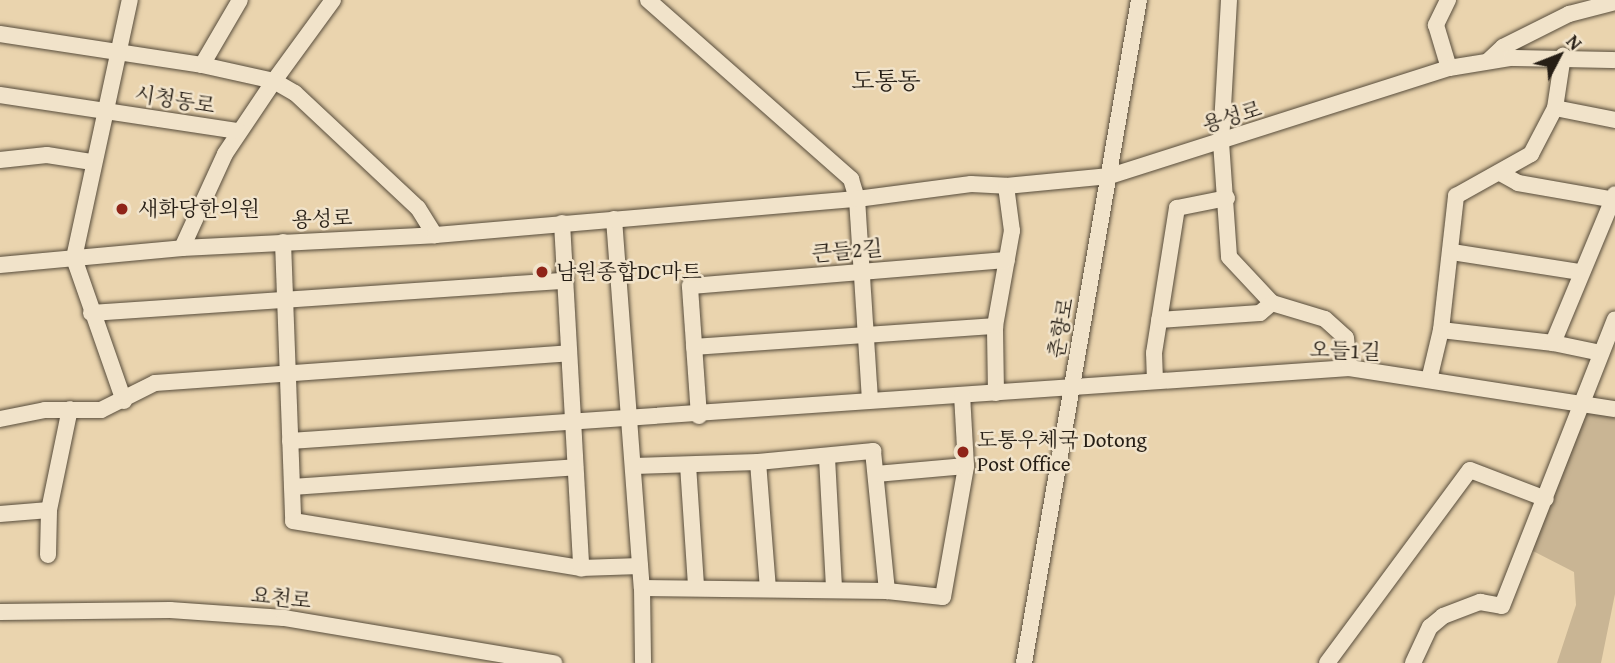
<!DOCTYPE html>
<meta charset="utf-8">
<style>
body{margin:0}
#map{position:relative;width:1615px;height:663px;overflow:hidden;background:#ead4ae;font-family:"Gentium Book Plus","Noto Serif KR",serif}
div>[style]{position:absolute}
.green>*{inset:0;background:#c9b594}
.roads{filter:drop-shadow(0 0 2px #574c3b) drop-shadow(0 0 2px #574c3b)}
.minor>*{height:16px;margin:-8px;padding:0 8px;transform-origin:8px;border-radius:8px;background:#f1e3ca}
.dots>*{width:19px;height:19px;translate:-50% -50%;box-sizing:border-box;border:4px solid #f1e3ca;border-radius:50%}
span{translate:-50% -50%;white-space:nowrap;text-align:center;line-height:1.15;-webkit-text-stroke:5px #f1e3ca;paint-order:stroke}
.street-label{font-size:21px;color:#261e15}
.poi-label{font-size:21px;color:#261e15}
.left{translate:0 -50%;text-align:left}
.quarter-label{font-size:24px;color:#261e15}
.north{position:absolute;left:1524px;top:21px;width:70px;height:70px;-webkit-text-stroke:5px #f1e3ca;paint-order:stroke;rotate:48deg;font-size:19px;font-weight:700;line-height:28px;text-align:center;color:#261e15}
.north::after{content:'';display:block;margin:auto;width:24px;height:32px;background:#261e15;clip-path:polygon(50% 0,100% 100%,50% 72%,0 100%)}
</style>
<div id="map">
<div class="green">
<div style="clip-path:polygon(1587px 411px,1615px 414px,1615px 594px,1601px 663px,1557px 663px,1576px 605px,1574px 572px,1531px 550px)"></div>
</div>
<div class="roads">
<div class="minor">
<div style="left:333px;top:0;width:100px;rotate:126.1deg"></div>
<div style="left:274px;top:81px;width:24px;rotate:30deg"></div>
<div style="left:295px;top:93px;width:168px;rotate:43.1deg"></div>
<div style="left:418px;top:208px;width:32px;rotate:58deg"></div>
<div style="left:648px;top:0;width:271px;rotate:41.4deg"></div>
<div style="left:851px;top:179px;width:21px;rotate:73deg"></div>
<div style="left:857px;top:199px;width:201px;rotate:86.3deg"></div>
<div style="left:1229px;top:0;width:142px;rotate:93.2deg"></div>
<div style="left:1221px;top:142px;width:115px;rotate:86deg"></div>
<div style="left:1229px;top:257px;width:63px;rotate:46.9deg"></div>
<div style="left:1272px;top:303px;width:55px;rotate:16.8deg"></div>
<div style="left:1325px;top:319px;width:28px;rotate:42deg"></div>
<div style="left:1346px;top:338px;width:30px;rotate:84deg"></div>
<div style="left:1448px;top:0;width:28px;rotate:116deg"></div>
<div style="left:1436px;top:25px;width:45px;rotate:73.2deg"></div>
<div style="left:0;top:34px;width:204px;rotate:8.7deg"></div>
<div style="left:202px;top:65px;width:74px;rotate:12.5deg"></div>
<div style="left:274px;top:81px;width:88px;rotate:123.9deg"></div>
<div style="left:225px;top:154px;width:103px;rotate:114.6deg"></div>
<div style="left:1489px;top:60px;width:19px;rotate:-43deg"></div>
<div style="left:1503px;top:47px;width:74px;rotate:-26.6deg"></div>
<div style="left:1569px;top:14px;width:48px;rotate:-14.6deg"></div>
<div style="left:202px;top:65px;width:75px;rotate:-59.7deg"></div>
<div style="left:0;top:95px;width:241px;rotate:8.6deg"></div>
<div style="left:1555px;top:108px;width:61px;rotate:11.3deg"></div>
<div style="left:0;top:160px;width:47px;rotate:-6.1deg"></div>
<div style="left:47px;top:155px;width:46px;rotate:8.8deg"></div>
<div style="left:1502px;top:174px;width:18px;rotate:29deg"></div>
<div style="left:1518px;top:183px;width:98px;rotate:9.9deg"></div>
<div style="left:614px;top:219px;width:370px;rotate:85.7deg"></div>
<div style="left:642px;top:588px;width:75px;rotate:89.2deg"></div>
<div style="left:562px;top:223px;width:346px;rotate:86.8deg"></div>
<div style="left:283px;top:242px;width:279px;rotate:87.9deg"></div>
<div style="left:293px;top:521px;width:292px;rotate:9.3deg"></div>
<div style="left:581px;top:568px;width:59px;rotate:-1.9deg"></div>
<div style="left:1452px;top:252px;width:130px;rotate:8.9deg"></div>
<div style="left:0;top:265px;width:183px;rotate:-5.3deg"></div>
<div style="left:182px;top:248px;width:253px;rotate:-2.9deg"></div>
<div style="left:435px;top:235px;width:424px;rotate:-4.9deg"></div>
<div style="left:857px;top:199px;width:115px;rotate:-7.5deg"></div>
<div style="left:971px;top:184px;width:35px;rotate:3deg"></div>
<div style="left:1006px;top:186px;width:104px;rotate:-5.5deg"></div>
<div style="left:1110px;top:176px;width:356px;rotate:-17.7deg"></div>
<div style="left:1449px;top:68px;width:63px;rotate:-9.2deg"></div>
<div style="left:1511px;top:58px;width:104px;rotate:1.1deg"></div>
<div style="left:91px;top:313px;width:475px;rotate:-3.9deg"></div>
<div style="left:1159px;top:320px;width:101px;rotate:-4deg"></div>
<div style="left:1260px;top:313px;width:16px;rotate:-40deg"></div>
<div style="left:1441px;top:330px;width:113px;rotate:6.6deg"></div>
<div style="left:1553px;top:343px;width:49px;rotate:11.8deg"></div>
<div style="left:1553px;top:343px;width:161px;rotate:-67.4deg"></div>
<div style="left:694px;top:347px;width:302px;rotate:-4deg"></div>
<div style="left:1429px;top:380px;width:51px;rotate:-76.5deg"></div>
<div style="left:1441px;top:330px;width:135px;rotate:-83.6deg"></div>
<div style="left:1456px;top:196px;width:86px;rotate:-29.2deg"></div>
<div style="left:1531px;top:154px;width:52px;rotate:-62.4deg"></div>
<div style="left:1555px;top:108px;width:53px;rotate:-81.3deg"></div>
<div style="left:1155px;top:381px;width:28px;rotate:-92deg"></div>
<div style="left:1154px;top:353px;width:147px;rotate:-81deg"></div>
<div style="left:1177px;top:208px;width:51px;rotate:-11.3deg"></div>
<div style="left:996px;top:393px;width:67px;rotate:-90.9deg"></div>
<div style="left:995px;top:326px;width:97px;rotate:-79.9deg"></div>
<div style="left:1012px;top:231px;width:45px;rotate:-97.6deg"></div>
<div style="left:124px;top:401px;width:151px;rotate:-109.3deg"></div>
<div style="left:74px;top:258px;width:264px;rotate:-77.8deg"></div>
<div style="left:699px;top:416px;width:130px;rotate:-94deg"></div>
<div style="left:690px;top:286px;width:318px;rotate:-4.7deg"></div>
<div style="left:0;top:419px;width:46px;rotate:-11.3deg"></div>
<div style="left:45px;top:410px;width:56px"></div>
<div style="left:101px;top:410px;width:60px;rotate:-26.6deg"></div>
<div style="left:155px;top:383px;width:415px;rotate:-4.1deg"></div>
<div style="left:290px;top:441px;width:1062px;rotate:-3.94deg"></div>
<div style="left:1349px;top:368px;width:269px;rotate:8.8deg"></div>
<div style="left:827px;top:458px;width:131px;rotate:86.9deg"></div>
<div style="left:758px;top:462px;width:126px;rotate:85.5deg"></div>
<div style="left:688px;top:465px;width:122px;rotate:86.2deg"></div>
<div style="left:634px;top:466px;width:124px;rotate:-1.8deg"></div>
<div style="left:758px;top:462px;width:116px;rotate:-5.5deg"></div>
<div style="left:873px;top:451px;width:141px;rotate:84.3deg"></div>
<div style="left:876px;top:474px;width:90px;rotate:-5.1deg"></div>
<div style="left:292px;top:487px;width:284px;rotate:-4deg"></div>
<div style="left:0;top:514px;width:49px;rotate:-4.7deg"></div>
<div style="left:48px;top:555px;width:45px;rotate:-88.7deg"></div>
<div style="left:49px;top:510px;width:103px;rotate:-78.3deg"></div>
<div style="left:642px;top:588px;width:245px;rotate:0.7deg"></div>
<div style="left:887px;top:591px;width:56px;rotate:6.1deg"></div>
<div style="left:943px;top:597px;width:133px;rotate:-80deg"></div>
<div style="left:966px;top:466px;width:71px;rotate:-93.2deg"></div>
<div style="left:0;top:612px;width:170px;rotate:-0.7deg"></div>
<div style="left:170px;top:610px;width:114px;rotate:4deg"></div>
<div style="left:284px;top:618px;width:274px;rotate:9.5deg"></div>
<div style="left:1024px;top:663px;width:673px;rotate:-80.16deg"></div>
<div style="left:1327px;top:663px;width:240px;rotate:-53.5deg"></div>
<div style="left:1470px;top:470px;width:81px;rotate:20.9deg"></div>
<div style="left:1413px;top:663px;width:40px;rotate:-65deg"></div>
<div style="left:1430px;top:627px;width:17px;rotate:-40deg"></div>
<div style="left:1443px;top:616px;width:40px;rotate:-21deg"></div>
<div style="left:1480px;top:602px;width:22px;rotate:10deg"></div>
<div style="left:1502px;top:606px;width:308px;rotate:-68.5deg"></div>
</div>
</div>
<div class="dots">
<div style="left:122px;top:209px;background:#8f2418"></div>
<div style="left:542px;top:272px;background:#8f2418"></div>
<div style="left:963px;top:452px;background:#8f2418"></div>
</div>
<div class="street-label">
<span style="left:175px;top:100px;rotate:9deg">시청동로</span>
<span style="left:1232px;top:117px;rotate:-17deg">용성로</span>
<span style="left:322px;top:219px;rotate:-2deg">용성로</span>
<span style="left:847px;top:251px;rotate:-5deg">큰들2길</span>
<span style="left:1061px;top:328px;rotate:-80deg">춘향로</span>
<span style="left:1345px;top:351px;rotate:2deg">오들1길</span>
<span style="left:281px;top:598px;rotate:6deg">요천로</span>
</div>
<div class="poi-label">
<span class="left" style="left:138px;top:209px">새화당한의원</span>
<span class="left" style="left:556px;top:272px">남원종합DC마트</span>
<span class="left" style="left:977px;top:452px">도통우체국 Dotong<br>Post Office</span>
</div>
<div class="quarter-label">
<span style="left:886px;top:81px">도통동</span>
</div>
<div class="north">N</div>
</div>
